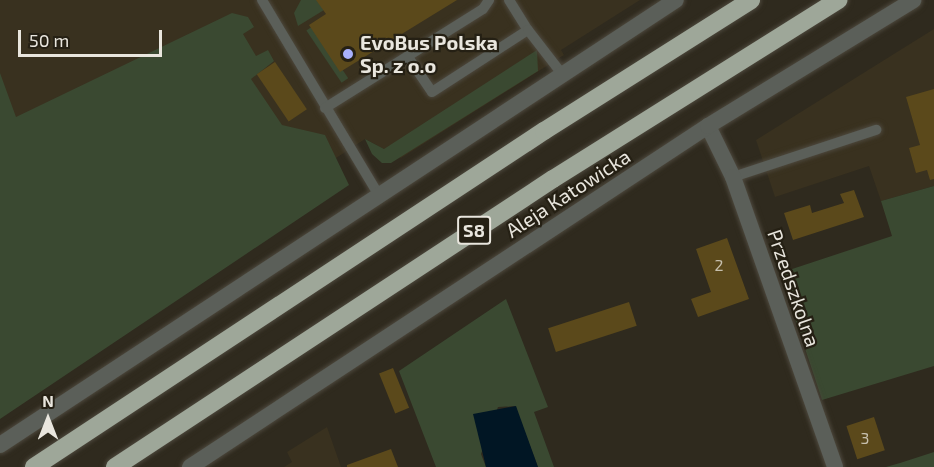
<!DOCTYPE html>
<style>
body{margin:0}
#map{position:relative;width:934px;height:467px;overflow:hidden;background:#2f2a1e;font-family:"Exo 2",sans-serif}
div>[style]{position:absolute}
.built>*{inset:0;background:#39311f}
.green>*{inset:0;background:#3a4931;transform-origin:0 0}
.water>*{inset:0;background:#011624}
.building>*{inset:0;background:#5b491b;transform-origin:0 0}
.roads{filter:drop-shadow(0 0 2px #4d483d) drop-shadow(0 0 2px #4d483d)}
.service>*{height:10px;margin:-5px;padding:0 5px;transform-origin:5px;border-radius:5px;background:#5b5f59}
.minor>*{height:16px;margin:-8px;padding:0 8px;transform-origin:8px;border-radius:8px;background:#5b5f59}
.tertiary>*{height:16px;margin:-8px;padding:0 8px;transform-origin:8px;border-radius:8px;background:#5b5f59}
.motorway>*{height:18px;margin:-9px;padding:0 9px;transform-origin:9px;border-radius:9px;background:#9ea799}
.dots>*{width:16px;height:16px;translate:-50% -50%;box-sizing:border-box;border:3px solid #252014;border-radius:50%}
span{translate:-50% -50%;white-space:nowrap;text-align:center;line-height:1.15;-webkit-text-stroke:4.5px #252014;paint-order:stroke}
.number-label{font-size:16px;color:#c6bfad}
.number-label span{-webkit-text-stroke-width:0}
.shield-label span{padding:2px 4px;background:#252014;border:2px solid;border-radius:4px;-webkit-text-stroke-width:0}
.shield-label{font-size:18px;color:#e9e6de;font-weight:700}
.poi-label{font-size:20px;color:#e9e6de;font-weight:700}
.left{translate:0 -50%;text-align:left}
.street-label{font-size:20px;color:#e9e6de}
.north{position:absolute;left:18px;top:389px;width:60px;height:60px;-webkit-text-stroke:4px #252014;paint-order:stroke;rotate:0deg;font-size:16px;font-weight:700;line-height:24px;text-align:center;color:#e9e6de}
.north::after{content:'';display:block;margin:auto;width:21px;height:27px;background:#e9e6de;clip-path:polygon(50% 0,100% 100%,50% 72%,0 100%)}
.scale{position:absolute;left:18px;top:30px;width:144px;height:27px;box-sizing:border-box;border:3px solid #e9e6de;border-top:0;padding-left:8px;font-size:18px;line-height:21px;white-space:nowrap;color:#e9e6de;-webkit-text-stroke:4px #252014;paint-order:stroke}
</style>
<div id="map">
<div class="built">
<div style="clip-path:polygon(0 0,640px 0,561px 50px,564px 55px,401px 158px,365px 139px,336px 158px,0 143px)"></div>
<div style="clip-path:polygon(934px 29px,934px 186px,881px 201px,869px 166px,775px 197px,756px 140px)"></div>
<div style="clip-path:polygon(327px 427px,341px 467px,284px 467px,292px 462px,287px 452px)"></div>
</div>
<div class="green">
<div style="clip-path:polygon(301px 0,318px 0,324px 10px,298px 26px,294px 13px)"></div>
<div style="clip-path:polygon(232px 13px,248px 17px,254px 27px,243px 34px,256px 56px,268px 50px,274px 61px,251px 79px,282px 125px,325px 135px,349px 185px,0 419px,0 73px,16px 117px)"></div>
<div style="left:313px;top:26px;width:63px;height:8px;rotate:56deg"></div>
<div style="clip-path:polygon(537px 50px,538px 71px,391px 163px,382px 163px,372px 154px,365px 139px,384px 149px)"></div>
<div style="clip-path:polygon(934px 186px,934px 366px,822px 400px,780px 273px,892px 236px,881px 201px)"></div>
<div style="clip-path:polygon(506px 299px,548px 407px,534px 412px,554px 467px,538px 467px,515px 406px,498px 407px,481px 454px,486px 467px,436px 467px,399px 371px)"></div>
<div style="clip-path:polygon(934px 452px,934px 467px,886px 467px,900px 463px)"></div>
</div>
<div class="water">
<div style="clip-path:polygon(516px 406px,538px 467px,486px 467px,473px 414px)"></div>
</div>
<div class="building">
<div style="clip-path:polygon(316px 0,457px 0,340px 72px,309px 25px,326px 14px)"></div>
<div style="left:275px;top:62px;width:57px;height:22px;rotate:56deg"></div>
<div style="clip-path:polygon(934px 89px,934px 179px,930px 180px,927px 170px,916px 173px,909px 148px,920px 145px,906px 97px)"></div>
<div style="clip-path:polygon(854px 190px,864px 217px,793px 240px,784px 213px,810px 205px,812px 213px,844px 203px,840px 194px)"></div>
<div style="clip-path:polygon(727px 238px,749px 299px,698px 317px,691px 299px,711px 292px,696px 249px)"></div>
<div style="left:629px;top:302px;width:25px;height:85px;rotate:72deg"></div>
<div style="left:393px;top:368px;width:43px;height:15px;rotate:68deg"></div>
<div style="left:874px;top:417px;width:35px;height:29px;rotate:72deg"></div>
<div style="clip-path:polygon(391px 449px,398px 467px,347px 467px,347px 465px)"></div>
</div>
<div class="roads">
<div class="service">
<div style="left:262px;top:0;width:226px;rotate:59.1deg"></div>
<div style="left:509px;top:0;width:36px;rotate:58deg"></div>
<div style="left:408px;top:57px;width:42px;rotate:55.6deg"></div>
<div style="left:432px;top:92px;width:114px;rotate:-32.9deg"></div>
<div style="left:528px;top:30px;width:56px;rotate:52.3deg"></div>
<div style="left:325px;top:108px;width:186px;rotate:-32.1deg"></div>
<div style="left:483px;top:9px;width:11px;rotate:-56deg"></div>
<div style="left:733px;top:177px;width:151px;rotate:-18.2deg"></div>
</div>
<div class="minor">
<div style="left:708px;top:126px;width:57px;rotate:63.9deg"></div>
<div style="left:733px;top:177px;width:307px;rotate:70.6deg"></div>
</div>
<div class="tertiary">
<div style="left:0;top:445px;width:809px;rotate:-33.36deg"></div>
<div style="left:190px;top:467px;width:620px;rotate:-33.36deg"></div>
<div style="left:708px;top:126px;width:241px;rotate:-31.5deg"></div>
</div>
<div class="motorway">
<div style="left:34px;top:467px;width:611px;rotate:-33.38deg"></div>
<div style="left:544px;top:131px;width:245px;rotate:-32.3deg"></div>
<div style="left:115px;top:467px;width:524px;rotate:-33.33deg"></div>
<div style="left:553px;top:179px;width:337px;rotate:-32.1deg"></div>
</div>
</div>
<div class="dots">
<div style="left:348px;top:54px;background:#a8b0fc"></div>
</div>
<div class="number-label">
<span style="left:719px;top:265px">2</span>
<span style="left:865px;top:438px">3</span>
</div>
<div class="shield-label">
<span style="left:474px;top:230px">S8</span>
</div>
<div class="poi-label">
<span class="left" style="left:360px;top:54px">EvoBus Polska<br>Sp. z o.o</span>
</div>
<div class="street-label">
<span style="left:568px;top:193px;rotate:-33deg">Aleja Katowicka</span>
<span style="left:794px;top:288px;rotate:71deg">Przedszkolna</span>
</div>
<div class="north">N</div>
<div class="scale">50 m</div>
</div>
